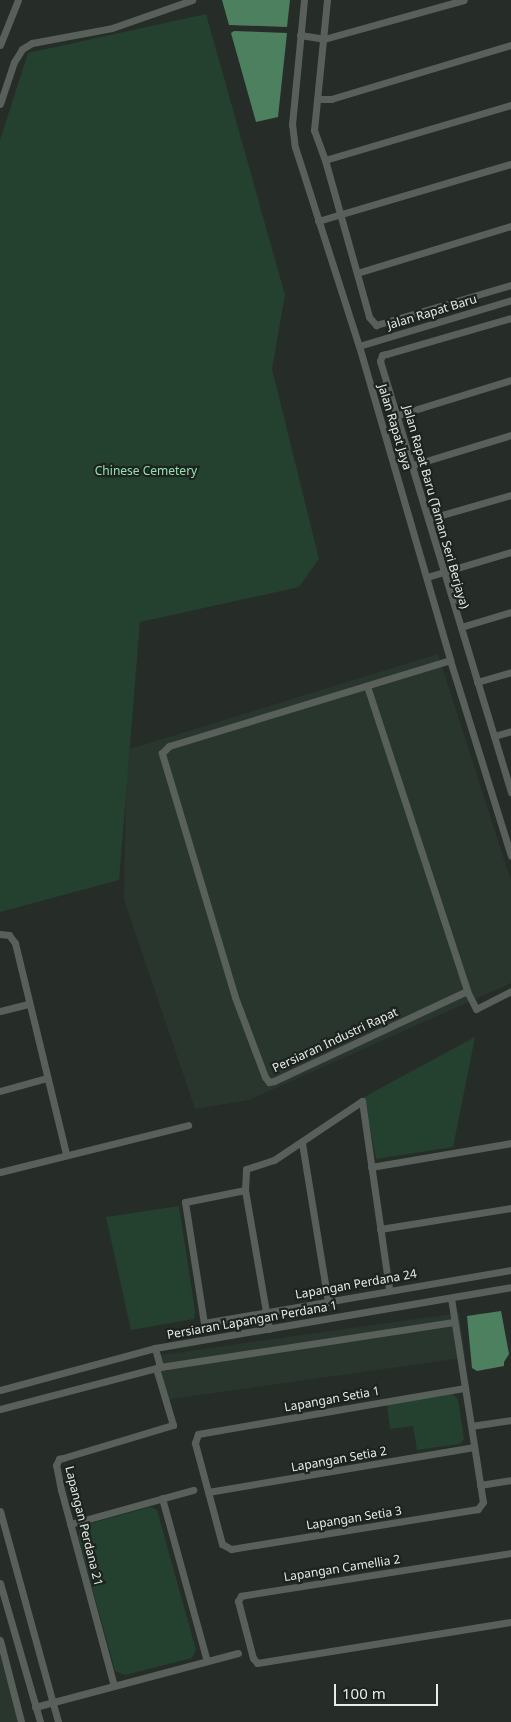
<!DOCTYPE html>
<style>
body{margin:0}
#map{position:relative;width:511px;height:1722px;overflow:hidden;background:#262d28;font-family:"Noto Sans",sans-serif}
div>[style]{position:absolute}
.built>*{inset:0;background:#29362d;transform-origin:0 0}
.green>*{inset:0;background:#24402e}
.water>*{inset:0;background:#4d805f}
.minor>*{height:7px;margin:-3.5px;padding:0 3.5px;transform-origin:3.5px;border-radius:3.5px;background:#59605b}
span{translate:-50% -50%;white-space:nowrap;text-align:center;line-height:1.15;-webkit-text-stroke:4.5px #1d231f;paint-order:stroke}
.street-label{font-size:12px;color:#e8ece9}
.park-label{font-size:12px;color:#93e1ae}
.scale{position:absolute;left:334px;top:1684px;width:104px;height:22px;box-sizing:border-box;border:2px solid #e8ece9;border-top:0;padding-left:6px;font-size:15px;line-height:18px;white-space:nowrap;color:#e8ece9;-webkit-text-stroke:4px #1d231f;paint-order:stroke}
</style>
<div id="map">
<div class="built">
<div style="clip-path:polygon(438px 654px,511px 881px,511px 983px,249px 1100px,195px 1109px,124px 899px,127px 750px)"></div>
<div style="left:459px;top:1313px;width:45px;height:303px;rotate:82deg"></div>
<div style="clip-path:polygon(0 1632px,26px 1722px,0 1722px)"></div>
</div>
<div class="green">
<div style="clip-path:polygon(206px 14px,285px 295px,272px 369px,319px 559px,299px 587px,140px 622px,119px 880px,0 912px,0 140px,28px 53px)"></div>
<div style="clip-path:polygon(475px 1037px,453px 1147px,376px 1159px,364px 1097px)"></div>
<div style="clip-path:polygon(179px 1206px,195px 1311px,194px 1319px,131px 1330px,106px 1217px)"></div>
<div style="clip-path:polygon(452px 1394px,458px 1399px,464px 1439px,460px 1444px,417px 1450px,413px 1426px,390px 1429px,387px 1404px)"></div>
<div style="clip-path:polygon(150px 1507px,157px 1510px,196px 1650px,192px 1658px,125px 1675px,115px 1671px,78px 1536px,81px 1526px)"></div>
</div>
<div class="water">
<div style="clip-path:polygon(222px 0,290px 0,287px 27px,229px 25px)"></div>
<div style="clip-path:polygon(234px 31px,287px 33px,278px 117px,256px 122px,231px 33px)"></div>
<div style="clip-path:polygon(501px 1311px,509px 1354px,504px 1362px,504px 1366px,477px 1371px,472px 1368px,467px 1316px)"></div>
</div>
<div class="minor">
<div style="left:304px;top:0;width:125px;rotate:95.5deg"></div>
<div style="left:292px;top:124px;width:23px;rotate:83deg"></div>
<div style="left:295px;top:147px;width:209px;rotate:72.2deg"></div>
<div style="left:359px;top:346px;width:327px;rotate:73.8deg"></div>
<div style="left:450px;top:660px;width:205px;rotate:72.7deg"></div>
<div style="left:327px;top:0;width:131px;rotate:95.7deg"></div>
<div style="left:314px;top:130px;width:32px;rotate:70deg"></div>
<div style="left:325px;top:160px;width:163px;rotate:74.3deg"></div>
<div style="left:369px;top:317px;width:11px;rotate:49deg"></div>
<div style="left:376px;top:325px;width:141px;rotate:-16.5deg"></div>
<div style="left:300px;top:35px;width:24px;rotate:9deg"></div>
<div style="left:324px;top:39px;width:145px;rotate:-15.6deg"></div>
<div style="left:0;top:45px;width:48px;rotate:-68.2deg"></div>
<div style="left:317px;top:99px;width:14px"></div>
<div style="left:331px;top:99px;width:188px;rotate:-16.7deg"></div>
<div style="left:0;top:104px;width:44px;rotate:-71.6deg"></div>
<div style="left:14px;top:62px;width:15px;rotate:-58deg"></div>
<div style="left:22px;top:49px;width:12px;rotate:-31deg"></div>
<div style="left:32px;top:43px;width:81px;rotate:-10.6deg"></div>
<div style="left:112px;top:28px;width:85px;rotate:-19.3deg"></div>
<div style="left:325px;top:160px;width:194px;rotate:-16.5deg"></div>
<div style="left:318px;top:221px;width:201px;rotate:-16.5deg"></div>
<div style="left:357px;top:273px;width:161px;rotate:-17deg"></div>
<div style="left:511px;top:318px;width:130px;rotate:163.9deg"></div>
<div style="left:386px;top:354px;width:4px;rotate:166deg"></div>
<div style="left:382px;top:355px;width:6px;rotate:108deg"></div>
<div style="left:380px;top:361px;width:451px;rotate:73.1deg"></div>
<div style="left:359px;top:346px;width:159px;rotate:-16.8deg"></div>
<div style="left:398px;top:415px;width:118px;rotate:-17.2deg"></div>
<div style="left:413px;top:465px;width:102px;rotate:-17deg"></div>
<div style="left:428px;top:519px;width:86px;rotate:-16.1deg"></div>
<div style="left:427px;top:577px;width:88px;rotate:-16.6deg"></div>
<div style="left:461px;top:627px;width:52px;rotate:-16.7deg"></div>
<div style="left:477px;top:682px;width:35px;rotate:-16deg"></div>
<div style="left:367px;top:686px;width:321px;rotate:71.8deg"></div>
<div style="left:467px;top:991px;width:213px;rotate:155deg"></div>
<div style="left:274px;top:1081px;width:5px;rotate:169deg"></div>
<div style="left:269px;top:1082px;width:6px;rotate:-129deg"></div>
<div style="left:265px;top:1077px;width:85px;rotate:-110.6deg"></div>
<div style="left:235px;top:997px;width:255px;rotate:-106.7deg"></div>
<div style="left:162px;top:753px;width:10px;rotate:-45deg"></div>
<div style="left:169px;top:746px;width:294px;rotate:-17deg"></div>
<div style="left:494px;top:736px;width:18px;rotate:-16deg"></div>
<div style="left:0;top:934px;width:9px;rotate:6deg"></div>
<div style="left:9px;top:935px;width:10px;rotate:53deg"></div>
<div style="left:15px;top:943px;width:217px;rotate:76.4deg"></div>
<div style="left:467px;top:991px;width:20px;rotate:63deg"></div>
<div style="left:476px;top:1009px;width:39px;rotate:-27deg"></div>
<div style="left:0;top:1011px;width:30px;rotate:-14deg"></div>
<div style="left:0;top:1091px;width:49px;rotate:-15.5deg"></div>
<div style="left:302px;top:1143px;width:161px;rotate:80.7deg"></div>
<div style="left:371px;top:1167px;width:142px;rotate:-9.7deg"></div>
<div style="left:0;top:1172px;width:194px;rotate:-14deg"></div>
<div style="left:245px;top:1190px;width:61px;rotate:168.7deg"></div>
<div style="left:185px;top:1202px;width:122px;rotate:81.1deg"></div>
<div style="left:204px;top:1323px;width:312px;rotate:-9.8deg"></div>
<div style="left:380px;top:1229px;width:133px;rotate:-9.1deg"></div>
<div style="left:451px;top:1298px;width:206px;rotate:81.1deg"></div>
<div style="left:483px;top:1502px;width:9px;rotate:126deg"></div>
<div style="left:478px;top:1509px;width:250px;rotate:170.8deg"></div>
<div style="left:231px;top:1549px;width:10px;rotate:-151deg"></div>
<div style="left:222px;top:1544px;width:105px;rotate:-105deg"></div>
<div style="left:195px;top:1443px;width:9px;rotate:-72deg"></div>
<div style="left:198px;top:1434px;width:271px;rotate:-9.8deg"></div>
<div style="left:269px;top:1329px;width:141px;rotate:-99.8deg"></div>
<div style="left:245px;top:1190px;width:21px;rotate:-87deg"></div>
<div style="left:246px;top:1169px;width:29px;rotate:-18deg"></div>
<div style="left:274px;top:1160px;width:106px;rotate:-33.8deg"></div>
<div style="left:362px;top:1101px;width:190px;rotate:81.8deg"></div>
<div style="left:155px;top:1348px;width:20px;rotate:75deg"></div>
<div style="left:0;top:1390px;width:161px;rotate:-15.2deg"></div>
<div style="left:155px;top:1348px;width:361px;rotate:-9.7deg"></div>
<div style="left:0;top:1409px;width:165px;rotate:-14.7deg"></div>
<div style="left:160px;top:1367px;width:297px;rotate:-8.7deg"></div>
<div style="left:471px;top:1426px;width:40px;rotate:-8.5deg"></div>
<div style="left:480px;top:1485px;width:31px;rotate:-9deg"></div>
<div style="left:208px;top:1492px;width:270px;rotate:-9.6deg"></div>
<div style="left:162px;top:1498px;width:169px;rotate:74.6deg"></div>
<div style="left:0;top:1511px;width:219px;rotate:74.6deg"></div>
<div style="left:70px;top:1524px;width:128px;rotate:-15.5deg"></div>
<div style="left:511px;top:1553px;width:273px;rotate:171deg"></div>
<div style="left:241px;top:1596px;width:6px;rotate:121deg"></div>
<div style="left:238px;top:1601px;width:59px;rotate:75.3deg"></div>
<div style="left:253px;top:1658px;width:6px;rotate:51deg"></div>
<div style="left:257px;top:1663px;width:257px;rotate:-9.2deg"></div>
<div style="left:0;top:1583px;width:145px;rotate:73.9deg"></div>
<div style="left:0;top:1640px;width:85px;rotate:75.6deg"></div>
<div style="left:114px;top:1686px;width:203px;rotate:-105.1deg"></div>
<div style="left:61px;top:1490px;width:25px;rotate:-101deg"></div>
<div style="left:56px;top:1465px;width:7px;rotate:-63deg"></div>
<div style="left:59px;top:1459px;width:4px;rotate:-14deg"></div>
<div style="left:63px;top:1458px;width:115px;rotate:-16.7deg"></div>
<div style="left:173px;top:1425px;width:59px;rotate:-106.6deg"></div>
<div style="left:35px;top:1707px;width:210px;rotate:-14.9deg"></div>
</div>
<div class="street-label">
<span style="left:432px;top:312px;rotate:-17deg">Jalan Rapat Baru</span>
<span style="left:395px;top:427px;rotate:73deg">Jalan Rapat Jaya</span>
<span style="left:436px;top:507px;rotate:74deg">Jalan Rapat Baru (Taman Seri Berjaya)</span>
<span style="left:335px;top:1040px;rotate:-25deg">Persiaran Industri Rapat</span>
<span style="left:356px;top:1284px;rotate:-10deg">Lapangan Perdana 24</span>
<span style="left:252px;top:1320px;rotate:-10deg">Persiaran Lapangan Perdana 1</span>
<span style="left:332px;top:1399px;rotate:-10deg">Lapangan Setia 1</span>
<span style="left:339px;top:1459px;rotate:-10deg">Lapangan Setia 2</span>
<span style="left:354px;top:1518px;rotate:-9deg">Lapangan Setia 3</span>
<span style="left:84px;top:1526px;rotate:76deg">Lapangan Perdana 21</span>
<span style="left:342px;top:1568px;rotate:-9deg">Lapangan Camellia 2</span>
</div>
<div class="park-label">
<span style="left:146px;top:471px">Chinese Cemetery</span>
</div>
<div class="scale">100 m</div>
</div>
